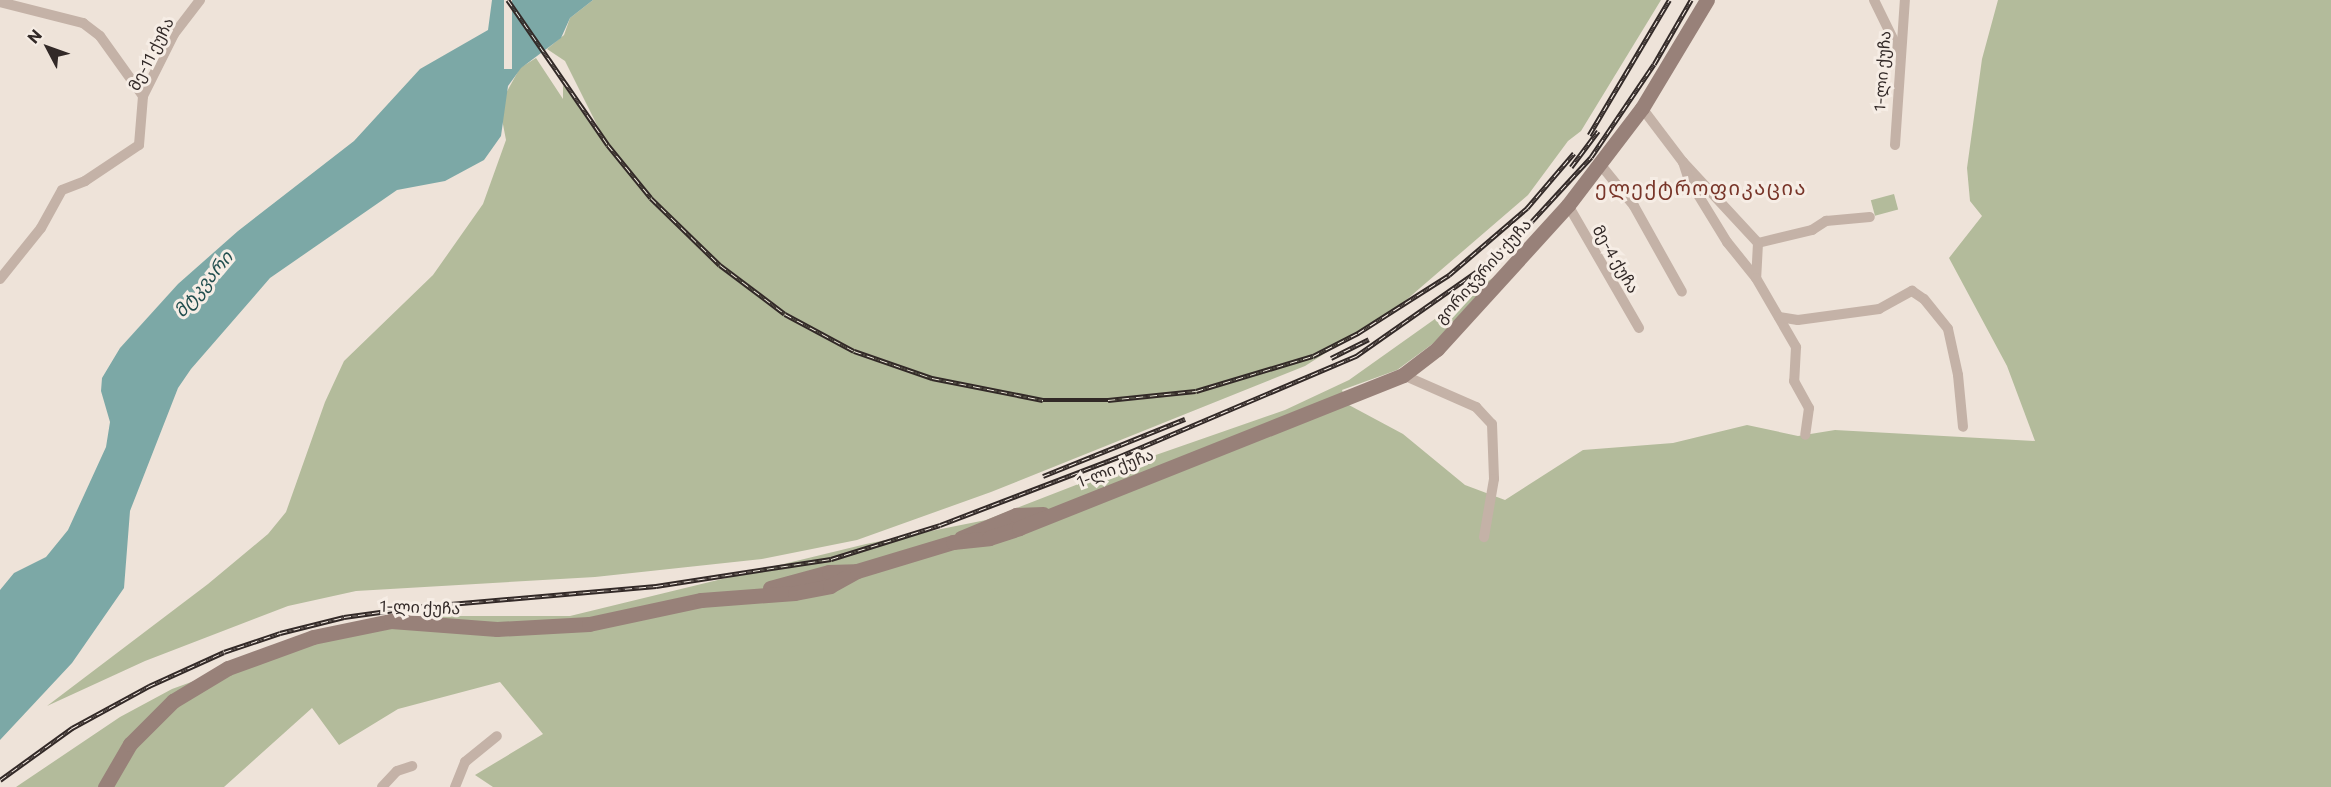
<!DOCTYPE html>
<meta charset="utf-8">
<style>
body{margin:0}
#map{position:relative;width:2331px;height:787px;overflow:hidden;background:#eee3d9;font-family:Commissioner,"Noto Sans Georgian",sans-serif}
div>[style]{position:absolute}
.green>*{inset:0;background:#b3bb9b;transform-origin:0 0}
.water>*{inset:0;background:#7ca8a6}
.pier>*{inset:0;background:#eee3d9;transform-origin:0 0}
.street>*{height:10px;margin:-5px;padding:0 5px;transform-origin:5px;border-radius:5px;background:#c4b2a7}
.secondary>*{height:15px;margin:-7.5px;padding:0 7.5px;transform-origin:7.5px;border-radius:7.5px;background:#988179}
.rail>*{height:4.5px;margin-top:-2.25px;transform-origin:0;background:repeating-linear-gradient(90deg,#f6ede5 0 7px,#322927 0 14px);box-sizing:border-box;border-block:2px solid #322927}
span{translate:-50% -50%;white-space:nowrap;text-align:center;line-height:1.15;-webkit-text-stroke:6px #f6ede5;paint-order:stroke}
.street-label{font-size:16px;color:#322927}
.water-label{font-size:18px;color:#214e4e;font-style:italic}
.quarter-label{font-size:20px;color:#783529;letter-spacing:1.5px}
.north{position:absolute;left:18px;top:18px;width:60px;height:60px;-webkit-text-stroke:4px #f6ede5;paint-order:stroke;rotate:311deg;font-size:16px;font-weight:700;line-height:24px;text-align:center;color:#322927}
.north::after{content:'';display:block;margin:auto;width:21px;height:27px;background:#322927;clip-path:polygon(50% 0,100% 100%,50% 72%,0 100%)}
</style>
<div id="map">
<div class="green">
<div style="clip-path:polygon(593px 0,1661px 0,1581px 131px,1568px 141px,1528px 195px,1398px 307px,1305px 366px,991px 492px,857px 540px,762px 559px,595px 577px,356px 591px,288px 606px,145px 661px,47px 706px,208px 584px,268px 534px,286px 512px,325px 402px,344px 361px,433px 275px,483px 204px,506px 140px,501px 114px,505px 95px,520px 68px,536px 58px,563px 99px,563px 85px,605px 141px,565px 61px,547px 49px,564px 35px,570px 18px)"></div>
<div style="clip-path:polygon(1998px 0,2331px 0,2331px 787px,493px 787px,475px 775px,543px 734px,500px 682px,398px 709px,339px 745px,312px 708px,224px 787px,16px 787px,120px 717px,172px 689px,354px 623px,443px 616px,570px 616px,866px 544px,986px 520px,1130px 464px,1285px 410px,1349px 380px,1494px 277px,1435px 342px,1397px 370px,1342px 390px,1347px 404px,1403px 434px,1465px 485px,1505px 500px,1583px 450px,1673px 443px,1747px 425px,1798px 436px,1835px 430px,2035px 441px,2007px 366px,1949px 258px,1982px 216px,1970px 201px,1967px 168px,1982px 59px)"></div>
<div style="left:1894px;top:194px;width:16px;height:24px;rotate:75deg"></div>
</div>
<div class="water">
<div style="clip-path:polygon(492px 0,593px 0,570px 18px,561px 38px,521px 68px,508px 86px,501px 136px,484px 160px,445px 181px,397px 190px,270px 278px,191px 369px,178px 388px,130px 511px,124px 588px,72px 663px,0 740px,0 590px,14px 573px,46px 557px,68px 530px,106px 447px,110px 422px,101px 391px,102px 378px,120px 348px,178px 284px,238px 231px,354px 141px,420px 69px,488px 30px)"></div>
</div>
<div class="pier">
<div style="left:504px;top:0;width:8px;height:69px"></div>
</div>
<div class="street">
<div style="left:1874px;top:0;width:57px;rotate:63.9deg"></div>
<div style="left:0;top:2px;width:86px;rotate:14.2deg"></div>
<div style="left:83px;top:23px;width:21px;rotate:37deg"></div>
<div style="left:100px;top:36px;width:74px;rotate:54.4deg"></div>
<div style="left:1642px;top:108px;width:68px;rotate:52.8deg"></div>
<div style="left:1683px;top:162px;width:110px;rotate:47.2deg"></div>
<div style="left:1758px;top:243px;width:35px;rotate:93deg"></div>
<div style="left:1895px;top:145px;width:145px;rotate:-86.1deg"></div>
<div style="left:1683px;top:162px;width:19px;rotate:72deg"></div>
<div style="left:1689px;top:180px;width:73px;rotate:58.5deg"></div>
<div style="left:1727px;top:242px;width:46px;rotate:51.1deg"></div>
<div style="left:1756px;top:278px;width:80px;rotate:59.9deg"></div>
<div style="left:1796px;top:347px;width:34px;rotate:93deg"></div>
<div style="left:1794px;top:381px;width:31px;rotate:61deg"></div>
<div style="left:1809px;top:408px;width:27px;rotate:98deg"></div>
<div style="left:1600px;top:164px;width:54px;rotate:51deg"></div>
<div style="left:1634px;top:206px;width:98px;rotate:60.8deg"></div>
<div style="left:1568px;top:205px;width:142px;rotate:60deg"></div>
<div style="left:1758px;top:243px;width:56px;rotate:-13.5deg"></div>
<div style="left:1812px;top:230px;width:17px;rotate:-33deg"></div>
<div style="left:1826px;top:221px;width:44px;rotate:-5.2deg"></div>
<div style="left:0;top:279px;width:65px;rotate:-51.2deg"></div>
<div style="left:41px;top:228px;width:43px;rotate:-61.1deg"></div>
<div style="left:62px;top:190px;width:25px;rotate:-21deg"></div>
<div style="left:85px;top:181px;width:65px;rotate:-33.7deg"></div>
<div style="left:139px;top:145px;width:49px;rotate:-85.3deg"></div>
<div style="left:143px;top:96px;width:69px;rotate:-63.4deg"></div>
<div style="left:174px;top:34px;width:43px;rotate:-52.6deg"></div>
<div style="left:1779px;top:317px;width:19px;rotate:9deg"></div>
<div style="left:1798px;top:320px;width:82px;rotate:-7.7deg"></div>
<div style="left:1879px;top:309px;width:38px;rotate:-29deg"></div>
<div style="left:1912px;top:291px;width:14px;rotate:34deg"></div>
<div style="left:1924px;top:299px;width:38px;rotate:51deg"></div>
<div style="left:1948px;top:329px;width:47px;rotate:77.7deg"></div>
<div style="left:1958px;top:375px;width:52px;rotate:84.5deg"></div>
<div style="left:1403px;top:375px;width:80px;rotate:23.7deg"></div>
<div style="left:1476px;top:407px;width:23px;rotate:47deg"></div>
<div style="left:1492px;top:424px;width:55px;rotate:87.9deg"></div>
<div style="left:1494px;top:479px;width:59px;rotate:99.8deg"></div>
<div style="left:382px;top:787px;width:22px;rotate:-47deg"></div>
<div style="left:397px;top:771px;width:16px;rotate:-18deg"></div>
<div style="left:455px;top:787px;width:27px;rotate:-68deg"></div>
<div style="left:465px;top:762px;width:41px;rotate:-39.1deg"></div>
</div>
<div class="secondary">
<div style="left:961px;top:538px;width:60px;rotate:-22.7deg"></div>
<div style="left:1016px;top:515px;width:27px;rotate:-2deg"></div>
<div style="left:770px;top:588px;width:61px;rotate:-15.2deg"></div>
<div style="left:829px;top:572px;width:25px;rotate:-2deg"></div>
<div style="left:105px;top:787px;width:50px;rotate:-59.8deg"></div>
<div style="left:130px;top:744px;width:61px;rotate:-45deg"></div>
<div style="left:173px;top:701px;width:64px;rotate:-31deg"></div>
<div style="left:228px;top:668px;width:90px;rotate:-20deg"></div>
<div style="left:313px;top:637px;width:80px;rotate:-11.6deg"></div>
<div style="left:391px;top:621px;width:106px;rotate:4.3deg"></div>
<div style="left:497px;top:629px;width:92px;rotate:-3.1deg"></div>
<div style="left:589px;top:624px;width:115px;rotate:-12.1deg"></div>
<div style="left:701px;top:600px;width:94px;rotate:-4.3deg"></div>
<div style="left:795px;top:593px;width:36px;rotate:-11deg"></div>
<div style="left:830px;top:586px;width:31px;rotate:-29deg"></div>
<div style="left:857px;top:571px;width:100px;rotate:-16.8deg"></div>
<div style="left:953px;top:542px;width:36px;rotate:-6deg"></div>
<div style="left:989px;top:538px;width:32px;rotate:-18deg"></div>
<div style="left:1019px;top:528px;width:413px;rotate:-21.7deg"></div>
<div style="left:1403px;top:375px;width:43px;rotate:-37.4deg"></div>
<div style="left:1437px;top:349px;width:195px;rotate:-47.7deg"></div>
<div style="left:1568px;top:205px;width:122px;rotate:-52.7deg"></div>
<div style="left:1642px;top:108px;width:126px;rotate:-59deg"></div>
</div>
<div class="rail">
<div style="left:508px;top:0;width:176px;rotate:55.4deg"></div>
<div style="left:608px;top:145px;width:68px;rotate:50.9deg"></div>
<div style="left:651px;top:198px;width:96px;rotate:44.2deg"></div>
<div style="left:720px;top:265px;width:81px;rotate:37deg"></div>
<div style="left:785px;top:314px;width:78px;rotate:28.2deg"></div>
<div style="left:854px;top:351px;width:83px;rotate:19.1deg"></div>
<div style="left:932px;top:378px;width:113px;rotate:11.2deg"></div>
<div style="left:1043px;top:400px;width:65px"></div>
<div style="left:1108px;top:400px;width:88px;rotate:-5.8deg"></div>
<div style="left:1196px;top:391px;width:122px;rotate:-16.7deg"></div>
<div style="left:1313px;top:356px;width:51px;rotate:-27.1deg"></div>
<div style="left:1358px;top:333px;width:108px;rotate:-32.5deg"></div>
<div style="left:1449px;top:275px;width:103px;rotate:-40.7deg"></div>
<div style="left:1527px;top:208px;width:72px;rotate:-49.5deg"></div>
<div style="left:1589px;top:135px;width:157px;rotate:-59.3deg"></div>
<div style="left:1571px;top:167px;width:45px;rotate:-53.1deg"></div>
<div style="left:1331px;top:358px;width:42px;rotate:-26.6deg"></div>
<div style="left:1043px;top:476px;width:153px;rotate:-21.9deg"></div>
<div style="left:0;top:780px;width:89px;rotate:-35.8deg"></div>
<div style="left:72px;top:728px;width:88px;rotate:-28.6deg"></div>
<div style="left:149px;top:686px;width:82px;rotate:-24.4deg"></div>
<div style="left:224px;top:652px;width:59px;rotate:-18.7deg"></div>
<div style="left:280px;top:633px;width:66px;rotate:-14deg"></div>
<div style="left:344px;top:617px;width:73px;rotate:-7.9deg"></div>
<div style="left:416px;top:607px;width:241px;rotate:-5deg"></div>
<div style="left:656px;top:586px;width:177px;rotate:-8.8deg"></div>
<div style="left:831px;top:559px;width:114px;rotate:-17.3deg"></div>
<div style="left:940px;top:525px;width:191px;rotate:-20.9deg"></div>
<div style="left:1118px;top:457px;width:259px;rotate:-23deg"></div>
<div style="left:1356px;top:356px;width:155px;rotate:-35deg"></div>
<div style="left:1483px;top:267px;width:67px;rotate:-43.2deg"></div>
<div style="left:1532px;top:221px;width:87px;rotate:-47.3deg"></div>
<div style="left:1591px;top:157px;width:112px;rotate:-55.9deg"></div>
<div style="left:1654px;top:64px;width:74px;rotate:-60deg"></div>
</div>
<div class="street-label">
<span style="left:151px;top:54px;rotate:-63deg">მე-11 ქუჩა</span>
<span style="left:1882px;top:71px;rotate:-86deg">1-ლი ქუჩა</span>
<span style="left:1616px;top:259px;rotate:60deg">მე-4 ქუჩა</span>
<span style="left:1483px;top:271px;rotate:-48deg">გორიჯვრის ქუჩა</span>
<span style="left:1115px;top:468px;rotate:-21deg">1-ლი ქუჩა</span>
<span style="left:420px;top:607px;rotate:2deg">1-ლი ქუჩა</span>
</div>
<div class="water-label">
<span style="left:203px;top:284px;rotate:-50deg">მტკვარი</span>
</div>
<div class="quarter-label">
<span style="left:1701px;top:187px">ელექტროფიკაცია</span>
</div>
<div class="north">N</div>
</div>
